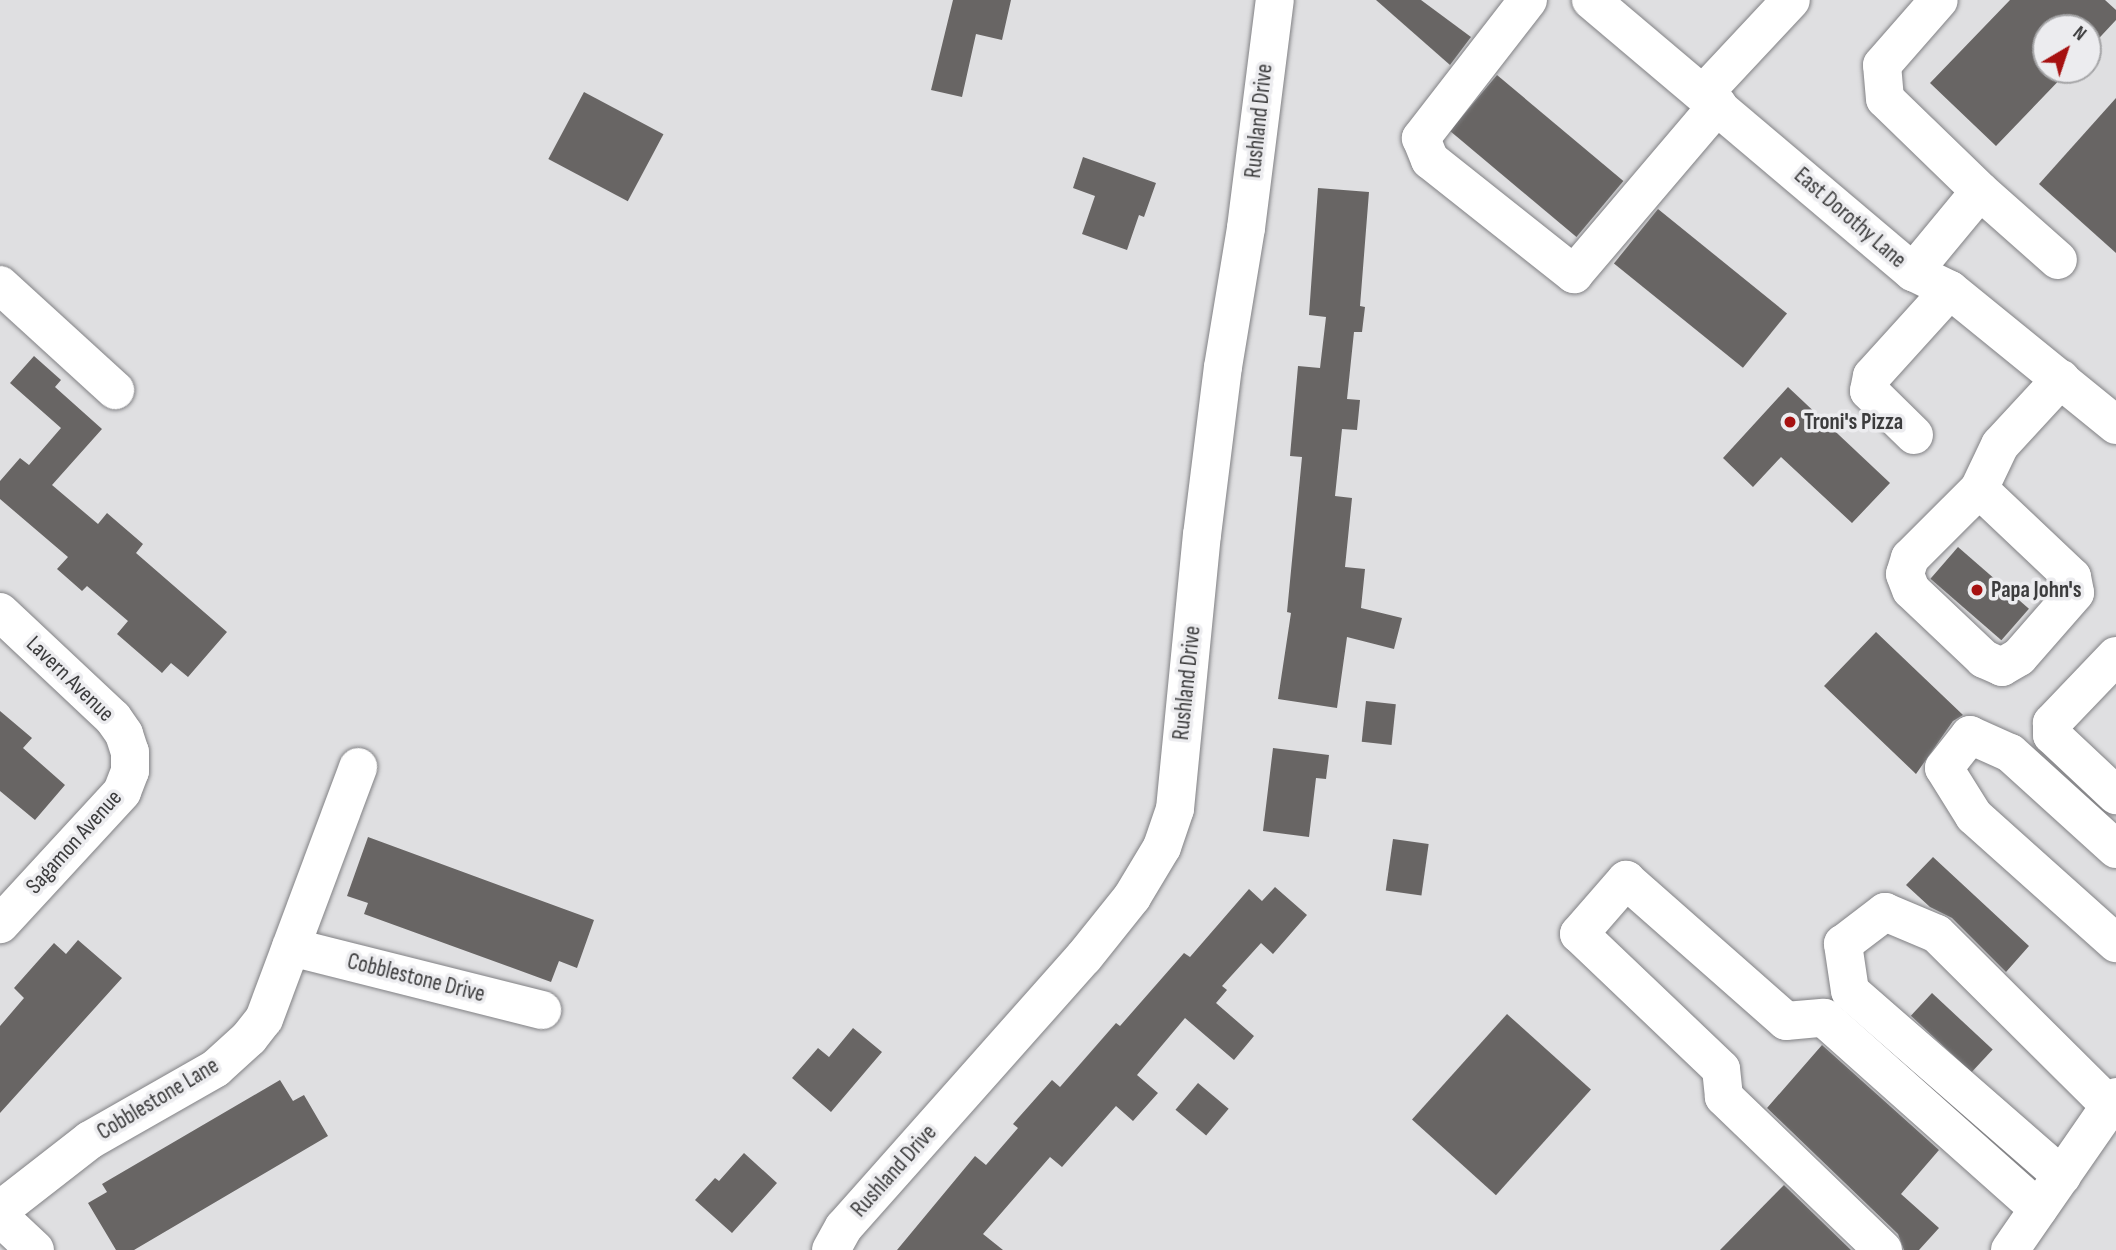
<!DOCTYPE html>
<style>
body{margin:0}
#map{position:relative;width:2116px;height:1250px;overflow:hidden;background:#dfdfe1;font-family:"Sofia Sans Condensed",sans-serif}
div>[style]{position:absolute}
.building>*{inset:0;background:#686564;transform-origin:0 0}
.roads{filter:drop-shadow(0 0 2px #818184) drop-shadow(0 0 2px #818184)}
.minor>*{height:38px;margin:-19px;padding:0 19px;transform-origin:19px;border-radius:19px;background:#fff}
.major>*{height:38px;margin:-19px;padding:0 19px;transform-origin:19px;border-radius:19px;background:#fff}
.dots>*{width:19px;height:19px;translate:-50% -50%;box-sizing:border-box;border:4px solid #ececef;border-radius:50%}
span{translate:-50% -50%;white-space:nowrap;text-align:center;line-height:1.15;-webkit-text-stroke:7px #ececef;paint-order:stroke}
.street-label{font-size:23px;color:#3c3c3d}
.poi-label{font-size:23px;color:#3c3c3d;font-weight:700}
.left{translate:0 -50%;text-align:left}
.north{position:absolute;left:2032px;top:14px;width:70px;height:70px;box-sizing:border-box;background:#ececef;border:2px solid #a6a6a8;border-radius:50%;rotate:39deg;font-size:19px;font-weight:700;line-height:28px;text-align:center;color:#3c3c3d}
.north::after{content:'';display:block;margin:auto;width:24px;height:32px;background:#a61111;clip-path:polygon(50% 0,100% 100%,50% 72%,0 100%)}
</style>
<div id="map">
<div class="building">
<div style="clip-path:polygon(953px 0,1011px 0,1002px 40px,976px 34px,962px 97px,931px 90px)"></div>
<div style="clip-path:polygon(1376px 0,1421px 0,1471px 37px,1450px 65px)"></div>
<div style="clip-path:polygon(2010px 0,2105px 0,2116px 10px,2116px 20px,2088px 50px,2088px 28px,2046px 28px,2046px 70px,2069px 70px,1996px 146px,1930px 83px)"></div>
<div style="left:1497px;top:75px;width:165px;height:73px;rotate:40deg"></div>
<div style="left:584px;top:92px;width:90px;height:76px;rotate:28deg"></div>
<div style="clip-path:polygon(2116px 98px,2116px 253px,2039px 184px)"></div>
<div style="clip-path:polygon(1083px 157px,1156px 183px,1144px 217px,1139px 215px,1127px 250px,1082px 234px,1095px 196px,1073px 188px)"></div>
<div style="clip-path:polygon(1318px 188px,1369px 192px,1360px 306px,1365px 307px,1362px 332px,1354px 332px,1347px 399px,1360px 400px,1357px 430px,1342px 429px,1335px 496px,1352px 498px,1345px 567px,1365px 569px,1361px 608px,1402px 618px,1394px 649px,1347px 637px,1337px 708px,1278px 699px,1291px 613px,1287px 612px,1302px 457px,1290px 456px,1298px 366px,1320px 368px,1326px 317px,1309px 315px)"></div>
<div style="left:1658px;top:209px;width:166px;height:70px;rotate:39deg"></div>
<div style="clip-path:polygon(34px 356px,61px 380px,55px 387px,102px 429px,52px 485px,98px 524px,107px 513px,143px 544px,136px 553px,227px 632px,188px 677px,171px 663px,162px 673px,117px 634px,128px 621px,87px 586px,82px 591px,57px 569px,68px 557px,0 499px,0 481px,20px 458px,29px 465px,61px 428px,10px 383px)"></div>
<div style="clip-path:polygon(1788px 387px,1890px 483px,1852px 523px,1781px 457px,1753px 487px,1723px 458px)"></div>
<div style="left:1958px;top:547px;width:94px;height:42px;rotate:41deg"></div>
<div style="clip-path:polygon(1876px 632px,1963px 715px,1953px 721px,1916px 774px,1824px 686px)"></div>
<div style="left:1366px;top:701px;width:30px;height:41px;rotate:6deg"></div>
<div style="clip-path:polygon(0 711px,32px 738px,23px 748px,65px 785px,35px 820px,0 791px)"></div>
<div style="clip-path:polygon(1273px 748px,1329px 755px,1326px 779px,1316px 778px,1309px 837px,1263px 831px)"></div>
<div style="clip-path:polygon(368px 837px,594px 920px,577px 968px,559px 961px,551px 982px,364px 914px,368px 903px,347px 896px)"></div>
<div style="left:1393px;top:839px;width:36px;height:52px;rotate:8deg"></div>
<div style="clip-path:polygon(1933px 857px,2029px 946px,2006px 972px,1952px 918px,1930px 907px,1906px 885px)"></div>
<div style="clip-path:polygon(1275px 887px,1307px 915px,1273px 954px,1261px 943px,1222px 986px,1227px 990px,1216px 1003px,1254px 1036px,1234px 1060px,1185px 1018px,1137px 1075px,1158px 1093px,1133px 1121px,1116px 1106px,1062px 1167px,1050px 1157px,983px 1234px,1003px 1250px,897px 1250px,975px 1156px,986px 1165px,1018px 1128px,1013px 1124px,1052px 1080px,1060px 1087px,1116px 1023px,1120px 1026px,1184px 953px,1190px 957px,1249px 889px,1262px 901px)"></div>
<div style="clip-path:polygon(78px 940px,122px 978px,0 1113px,0 1026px,24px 998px,14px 988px,54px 943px,66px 954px)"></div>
<div style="left:1932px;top:993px;width:83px;height:31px;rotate:43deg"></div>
<div style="left:1507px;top:1014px;width:113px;height:142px;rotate:42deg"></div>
<div style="clip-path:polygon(853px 1028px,882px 1052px,831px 1112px,792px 1078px,818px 1048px,829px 1057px)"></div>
<div style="clip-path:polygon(1822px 1045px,1939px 1150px,1901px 1194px,1939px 1228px,1919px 1250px,1904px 1250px,1898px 1234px,1767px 1108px)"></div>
<div style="clip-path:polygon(280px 1080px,293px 1101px,304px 1095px,328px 1136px,134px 1250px,116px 1250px,88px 1203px,107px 1192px,102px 1184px)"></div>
<div style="left:1198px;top:1083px;width:40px;height:35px;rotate:40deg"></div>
<div style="clip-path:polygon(744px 1153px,777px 1183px,732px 1233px,695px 1200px,715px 1178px,719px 1181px)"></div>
<div style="clip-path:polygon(1784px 1185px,1851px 1250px,1720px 1250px)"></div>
</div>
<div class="roads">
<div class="minor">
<div style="left:1528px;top:0;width:175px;rotate:127.8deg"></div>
<div style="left:1421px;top:138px;width:24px;rotate:68deg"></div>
<div style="left:1430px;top:160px;width:184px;rotate:38.4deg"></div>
<div style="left:1574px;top:274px;width:222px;rotate:-49.6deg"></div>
<div style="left:1704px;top:93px;width:127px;rotate:-46.9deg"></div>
<div style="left:1980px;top:191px;width:104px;rotate:41.5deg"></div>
<div style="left:1913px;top:272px;width:105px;rotate:-50.4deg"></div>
<div style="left:1980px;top:191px;width:132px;rotate:-135.9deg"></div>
<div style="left:1885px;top:99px;width:34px;rotate:-95deg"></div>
<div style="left:1882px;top:65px;width:86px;rotate:-48.8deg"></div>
<div style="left:0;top:285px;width:156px;rotate:42.4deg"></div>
<div style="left:1914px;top:435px;width:63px;rotate:-135.6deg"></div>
<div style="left:1869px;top:391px;width:15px;rotate:-79deg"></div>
<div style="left:1872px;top:376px;width:116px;rotate:-47.8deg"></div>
<div style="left:1979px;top:489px;width:128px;rotate:43.4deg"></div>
<div style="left:2072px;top:577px;width:16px;rotate:79deg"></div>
<div style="left:2075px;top:593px;width:85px;rotate:131.2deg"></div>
<div style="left:2019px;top:657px;width:20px;rotate:150deg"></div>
<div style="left:2002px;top:667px;width:20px;rotate:-156deg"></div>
<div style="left:1984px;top:659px;width:100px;rotate:-136.6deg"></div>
<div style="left:1911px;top:590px;width:17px;rotate:-111deg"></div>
<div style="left:1905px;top:574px;width:17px;rotate:-73deg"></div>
<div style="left:1910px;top:558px;width:98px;rotate:-45deg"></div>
<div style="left:1979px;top:489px;width:49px;rotate:-64.5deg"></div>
<div style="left:2000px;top:445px;width:90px;rotate:-47.3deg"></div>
<div style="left:0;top:612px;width:155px;rotate:43.2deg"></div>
<div style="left:113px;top:718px;width:19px;rotate:55deg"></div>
<div style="left:124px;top:734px;width:19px;rotate:72deg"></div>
<div style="left:130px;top:752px;width:19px;rotate:90deg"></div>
<div style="left:130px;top:771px;width:22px;rotate:111deg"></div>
<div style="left:122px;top:792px;width:180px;rotate:132.7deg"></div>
<div style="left:2116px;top:656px;width:93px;rotate:133.7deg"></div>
<div style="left:2052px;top:723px;width:12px;rotate:90deg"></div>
<div style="left:2052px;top:735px;width:88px;rotate:43.2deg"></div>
<div style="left:2116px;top:849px;width:143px;rotate:-137.8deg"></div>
<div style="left:2010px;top:753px;width:44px;rotate:-155.8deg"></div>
<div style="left:1970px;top:735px;width:42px;rotate:128.2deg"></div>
<div style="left:1944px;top:768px;width:57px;rotate:58deg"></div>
<div style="left:1974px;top:816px;width:191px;rotate:41.8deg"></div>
<div style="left:291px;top:947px;width:259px;rotate:14.1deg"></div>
<div style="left:2062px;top:1176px;width:281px;rotate:-138.9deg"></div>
<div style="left:1850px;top:991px;width:48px;rotate:-98.5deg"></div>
<div style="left:1843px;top:944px;width:53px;rotate:-37.3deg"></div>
<div style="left:1885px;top:912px;width:56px;rotate:22.9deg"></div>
<div style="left:1937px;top:934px;width:244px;rotate:44.8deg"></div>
<div style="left:0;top:1210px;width:114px;rotate:-37.9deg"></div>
<div style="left:90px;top:1140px;width:145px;rotate:-29.7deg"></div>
<div style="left:216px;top:1068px;width:45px;rotate:-42.3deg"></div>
<div style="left:249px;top:1038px;width:24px;rotate:-52deg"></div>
<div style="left:264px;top:1019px;width:269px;rotate:-69.5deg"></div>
<div style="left:0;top:1217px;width:48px;rotate:43.3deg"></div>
<div style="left:831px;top:1250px;width:26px;rotate:-61deg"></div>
<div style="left:844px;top:1227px;width:361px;rotate:-48.4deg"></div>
<div style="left:1084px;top:957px;width:77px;rotate:-51.3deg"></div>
<div style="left:1132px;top:897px;width:58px;rotate:-59deg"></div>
<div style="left:1162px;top:847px;width:40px;rotate:-71.1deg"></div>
<div style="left:1175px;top:809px;width:275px;rotate:-84.4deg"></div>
<div style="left:1202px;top:535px;width:169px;rotate:-82.9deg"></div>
<div style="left:1223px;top:367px;width:141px;rotate:-80.6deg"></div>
<div style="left:1246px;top:228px;width:230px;rotate:-82.8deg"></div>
<div style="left:1883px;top:1250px;width:221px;rotate:-136.1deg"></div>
<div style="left:1724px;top:1097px;width:28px;rotate:-96deg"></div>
<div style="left:1721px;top:1069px;width:196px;rotate:-136.4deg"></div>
<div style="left:1579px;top:934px;width:72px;rotate:-49deg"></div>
<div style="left:1626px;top:880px;width:213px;rotate:41.4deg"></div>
<div style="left:1786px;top:1021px;width:38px;rotate:-5deg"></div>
<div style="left:1824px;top:1018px;width:287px;rotate:41.7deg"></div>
</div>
<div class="major">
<div style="left:1591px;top:0;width:422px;rotate:40.2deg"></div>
<div style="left:1913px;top:272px;width:41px;rotate:25.9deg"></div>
<div style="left:1950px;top:290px;width:214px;rotate:39.1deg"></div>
<div style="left:2010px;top:1250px;width:186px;rotate:-55.3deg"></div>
</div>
</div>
<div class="dots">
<div style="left:1790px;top:422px;background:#a61111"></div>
<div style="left:1977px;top:590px;background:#a61111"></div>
</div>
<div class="street-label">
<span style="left:1259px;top:121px;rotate:-84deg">Rushland Drive</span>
<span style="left:1850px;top:218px;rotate:41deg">East Dorothy Lane</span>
<span style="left:70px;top:679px;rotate:44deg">Lavern Avenue</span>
<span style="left:1187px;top:683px;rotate:-84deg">Rushland Drive</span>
<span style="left:74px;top:842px;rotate:-48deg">Sagamon Avenue</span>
<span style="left:416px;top:978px;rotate:14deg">Cobblestone Drive</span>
<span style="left:158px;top:1099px;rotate:-31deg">Cobblestone Lane</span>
<span style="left:894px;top:1171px;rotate:-48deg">Rushland Drive</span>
</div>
<div class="poi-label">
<span class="left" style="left:1804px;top:422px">Troni's Pizza</span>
<span class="left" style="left:1991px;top:590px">Papa John's</span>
</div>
<div class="north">N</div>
</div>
